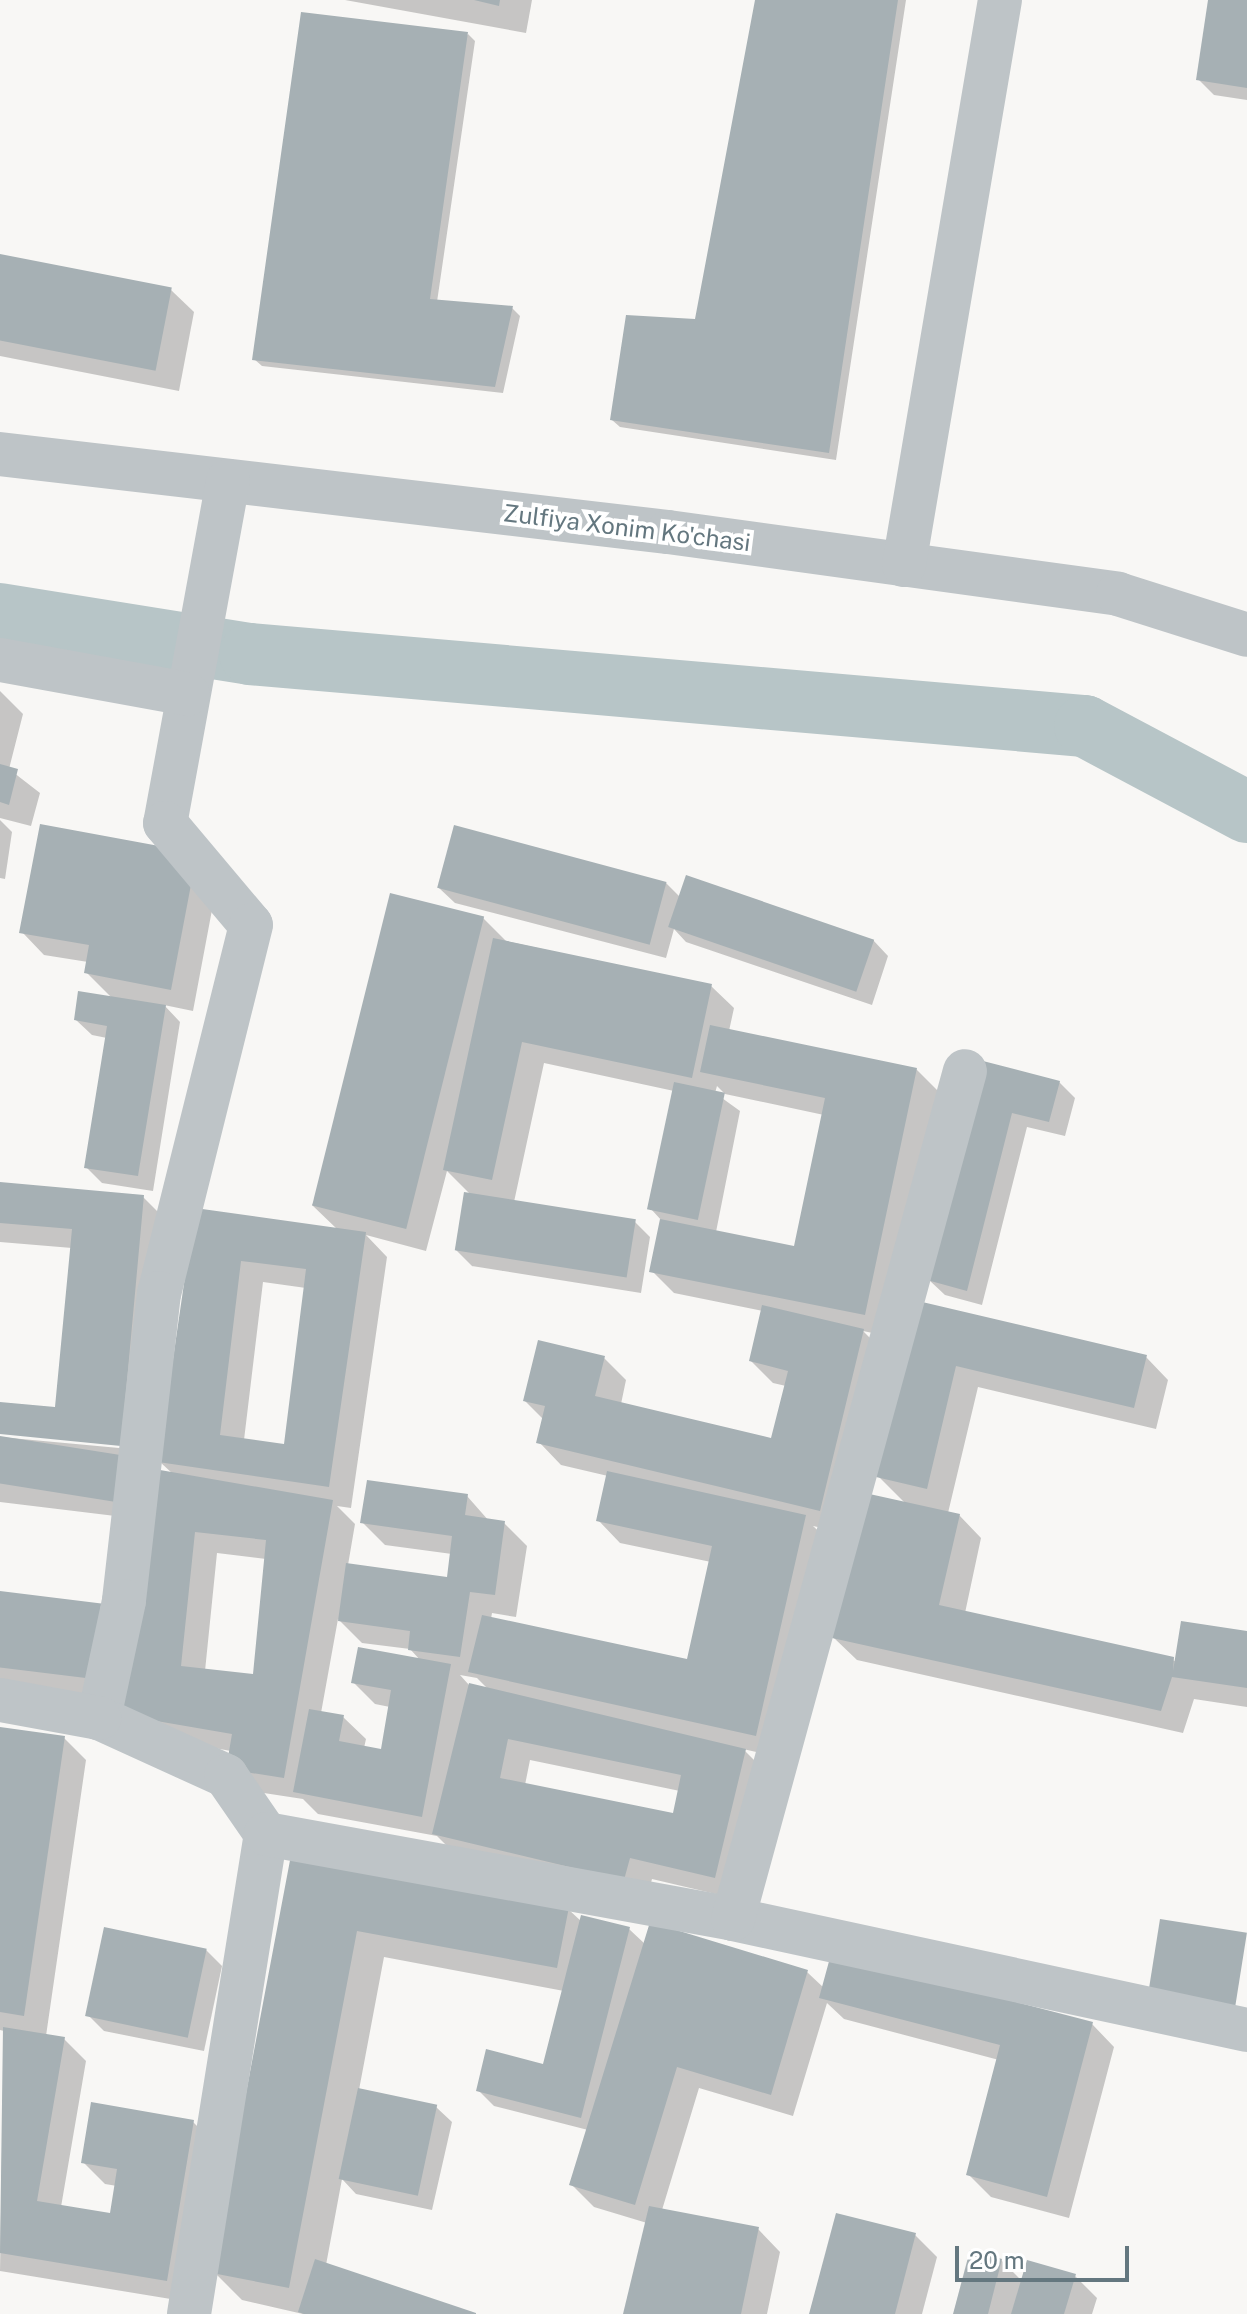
<!DOCTYPE html>
<style>
body{margin:0}
#map{position:relative;width:1247px;height:2314px;overflow:hidden;background:#f8f7f5;font-family:"Public Sans",sans-serif}
div>[style]{position:absolute}
.shadow>*{inset:0;background:#0003}
.canal>*{height:62px;margin:-31px;padding:0 31px;transform-origin:31px;border-radius:31px;background:#b7c5c7}
.building>*{inset:0;background:#a6b0b4;transform-origin:0 0}
.minor>*{height:44px;margin:-22px;padding:0 22px;transform-origin:22px;border-radius:22px;background:#bec4c7}
span{translate:-50% -50%;white-space:nowrap;text-align:center;line-height:1.15;-webkit-text-stroke:8px #fff;paint-order:stroke}
.street-label{font-size:24px;color:#64777f}
.scale{position:absolute;left:955px;top:2246px;width:174px;height:36px;box-sizing:border-box;border:4px solid #64777f;border-top:0;padding-left:10px;font-size:24px;line-height:28px;white-space:nowrap;color:#64777f;-webkit-text-stroke:6px #fff;paint-order:stroke}
</style>
<div id="map">
<div class="shadow">
<div style="clip-path:polygon(345px 0,532px 0,526px 33px)"></div>
<div style="clip-path:polygon(757px 0,906px 0,836px 460px,620px 427px,612px 420px,697px 321px)"></div>
<div style="clip-path:polygon(1210px 0,1247px 0,1247px 100px,1214px 95px,1198px 79px)"></div>
<div style="clip-path:polygon(468px 34px,475px 41px,437px 302px,512px 308px,520px 316px,503px 393px,262px 366px,254px 359px)"></div>
<div style="clip-path:polygon(0 256px,171px 290px,194px 312px,179px 391px,0 356px)"></div>
<div style="clip-path:polygon(0 691px,23px 714px,9px 769px,40px 793px,31px 826px,0 818px)"></div>
<div style="clip-path:polygon(0 820px,12px 832px,5px 879px,0 878px)"></div>
<div style="clip-path:polygon(218px 878px,193px 1011px,164px 1005px,180px 1022px,153px 1191px,102px 1183px,86px 1167px,107px 1038px,92px 1035px,76px 1020px,112px 998px,86px 972px,88px 962px,44px 955px,22px 932px)"></div>
<div style="clip-path:polygon(666px 883px,681px 898px,873px 940px,888px 956px,872px 1005px,686px 942px,674px 929px,666px 958px,455px 903px,439px 888px)"></div>
<div style="clip-path:polygon(evenodd,483px 918px,506px 941px,711px 986px,734px 1008px,729px 1031px,916px 1069px,939px 1092px,887px 1336px,863px 1331px,885px 1353px,842px 1532px,813px 1526px,827px 1539px,778px 1757px,743px 1749px,768px 1774px,737px 1899px,652px 1879px,646px 1901px,457px 1856px,437px 1836px,318px 1814px,303px 1799px,251px 1791px,231px 1751px,141px 1735px,173px 1474px,160px 1462px,197px 1210px,338px 1230px,312px 1205px,483px 918px,544px 1063px,674px 1091px,651px 1209px,662px 1221px,652px 1271px,674px 1293px,763px 1311px,751px 1361px,773px 1383px,786px 1386px,773px 1440px,621px 1404px,626px 1380px,604px 1358px,525px 1401px,544px 1420px,539px 1442px,561px 1465px,608px 1476px,598px 1520px,620px 1543px,711px 1562px,688px 1661px,491px 1619px,492px 1613px,516px 1617px,527px 1546px,504px 1523px,489px 1521px,467px 1496px,362px 1522px,385px 1545px,452px 1554px,448px 1579px,348px 1565px,355px 1524px,337px 1506px,351px 1508px,387px 1257px,366px 1235px,426px 1251px,447px 1171px,471px 1195px,456px 1250px,472px 1266px,641px 1293px,650px 1237px,635px 1222px,514px 1202px,544px 1063px,483px 918px,717px 1086px,725px 1094px,824px 1115px,796px 1248px,716px 1232px,740px 1111px,715px 1093px,717px 1086px,483px 918px,263px 1282px,306px 1288px,286px 1446px,244px 1440px,263px 1282px,483px 918px,217px 1553px,266px 1559px,254px 1676px,205px 1671px,217px 1553px,483px 918px,338px 1619px,362px 1643px,410px 1649px,421px 1661px,353px 1682px,375px 1704px,390px 1707px,382px 1751px,364px 1748px,366px 1739px,343px 1717px,321px 1713px,338px 1619px,483px 918px,460px 1675px,477px 1678px,489px 1690px,469px 1685px,460px 1675px,483px 918px,530px 1760px,680px 1791px,675px 1816px,525px 1785px,530px 1760px)"></div>
<div style="clip-path:polygon(984px 1063px,1059px 1082px,1075px 1098px,1065px 1136px,1027px 1127px,982px 1305px,945px 1295px,929px 1280px)"></div>
<div style="clip-path:polygon(0 1184px,143px 1197px,165px 1219px,140px 1519px,0 1502px,0 1437px,130px 1449px,131px 1445px,0 1432px,0 1404px,57px 1409px,72px 1248px,0 1242px)"></div>
<div style="clip-path:polygon(920px 1303px,1146px 1357px,1168px 1380px,1156px 1429px,978px 1387px,948px 1513px,959px 1515px,981px 1538px,965px 1613px,1175px 1661px,1247px 1633px,1247px 1707px,1194px 1699px,1183px 1733px,857px 1660px,834px 1638px,906px 1504px,878px 1476px)"></div>
<div style="clip-path:polygon(0 1593px,114px 1700px,0 1686px)"></div>
<div style="clip-path:polygon(0 1729px,64px 1738px,86px 1760px,46px 2036px,64px 2039px,86px 2061px,61px 2207px,112px 2216px,117px 2186px,105px 2184px,83px 2162px,193px 2122px,215px 2144px,189px 2302px,0 2271px,4px 2031px,0 2030px)"></div>
<div style="clip-path:polygon(293px 1858px,568px 1909px,582px 1922px,629px 1929px,645px 1944px,651px 1925px,807px 1972px,824px 1988px,1092px 2024px,1114px 2047px,1069px 2218px,991px 2197px,968px 2174px,999px 2060px,844px 2019px,827px 2003px,793px 2116px,699px 2088px,662px 2210px,758px 2229px,780px 2252px,767px 2314px,625px 2314px,647px 2223px,594px 2207px,571px 2184px,588px 2130px,494px 2106px,478px 2090px,544px 2067px,564px 1991px,384px 1957px,359px 2090px,436px 2107px,452px 2122px,432px 2210px,356px 2194px,342px 2179px,326px 2265px,471px 2314px,303px 2314px,242px 2300px,214px 2272px)"></div>
<div style="clip-path:polygon(206px 1950px,222px 1966px,204px 2051px,104px 2031px,88px 2015px)"></div>
<div style="clip-path:polygon(915px 2235px,937px 2257px,922px 2314px,811px 2314px)"></div>
<div style="clip-path:polygon(1001px 2260px,1023px 2282px,1075px 2276px,1097px 2298px,1092px 2314px,955px 2314px)"></div>
</div>
<div class="canal">
<div style="left:0;top:614px;width:253px;rotate:9.1deg"></div>
<div style="left:250px;top:654px;width:838px;rotate:4.93deg"></div>
<div style="left:1085px;top:726px;width:183px;rotate:28deg"></div>
</div>
<div class="building">
<div style="clip-path:polygon(474px 0,500px 0,499px 6px)"></div>
<div style="clip-path:polygon(755px 0,898px 0,829px 453px,610px 420px,626px 315px,695px 319px)"></div>
<div style="clip-path:polygon(1208px 0,1247px 0,1247px 88px,1196px 80px)"></div>
<div style="clip-path:polygon(301px 12px,468px 32px,430px 299px,513px 306px,495px 387px,252px 360px)"></div>
<div style="left:0;top:254px;width:175px;height:85px;rotate:11deg"></div>
<div style="clip-path:polygon(0 764px,18px 769px,9px 805px,0 802px)"></div>
<div style="clip-path:polygon(40px 824px,197px 853px,171px 990px,84px 973px,89px 945px,19px 933px)"></div>
<div style="left:454px;top:825px;width:220px;height:65px;rotate:15deg"></div>
<div style="left:686px;top:875px;width:199px;height:55px;rotate:19deg"></div>
<div style="left:390px;top:893px;width:97px;height:322px;rotate:14deg"></div>
<div style="clip-path:polygon(493px 938px,712px 984px,692px 1078px,522px 1042px,492px 1180px,443px 1170px)"></div>
<div style="clip-path:polygon(78px 991px,166px 1005px,138px 1176px,84px 1168px,107px 1026px,74px 1020px)"></div>
<div style="clip-path:polygon(710px 1025px,917px 1068px,865px 1315px,649px 1272px,660px 1219px,794px 1246px,825px 1098px,700px 1072px)"></div>
<div style="clip-path:polygon(983px 1061px,1060px 1081px,1049px 1122px,1012px 1113px,967px 1291px,927px 1280px)"></div>
<div style="left:674px;top:1082px;width:52px;height:130px;rotate:12deg"></div>
<div style="clip-path:polygon(0 1182px,144px 1195px,121px 1446px,0 1434px,0 1402px,55px 1407px,72px 1229px,0 1223px)"></div>
<div style="left:464px;top:1192px;width:174px;height:59px;rotate:9deg"></div>
<div style="clip-path:polygon(evenodd,195px 1208px,366px 1232px,329px 1487px,158px 1462px,195px 1208px,241px 1261px,306px 1269px,284px 1444px,220px 1435px,241px 1261px)"></div>
<div style="clip-path:polygon(918px 1301px,1147px 1355px,1134px 1408px,956px 1366px,927px 1489px,876px 1477px)"></div>
<div style="clip-path:polygon(762px 1305px,864px 1329px,820px 1511px,536px 1443px,545px 1406px,523px 1401px,538px 1340px,605px 1356px,595px 1396px,771px 1438px,788px 1371px,749px 1361px)"></div>
<div style="left:0;top:1436px;width:125px;height:47px;rotate:9deg"></div>
<div style="clip-path:polygon(evenodd,160px 1470px,333px 1500px,284px 1778px,226px 1769px,232px 1734px,116px 1714px,160px 1470px,195px 1532px,266px 1540px,253px 1674px,181px 1666px,195px 1532px)"></div>
<div style="clip-path:polygon(607px 1471px,806px 1515px,756px 1736px,468px 1672px,482px 1615px,687px 1659px,712px 1546px,596px 1521px)"></div>
<div style="clip-path:polygon(367px 1480px,468px 1494px,465px 1515px,505px 1521px,495px 1595px,470px 1592px,460px 1657px,408px 1650px,410px 1631px,338px 1621px,346px 1563px,447px 1577px,452px 1536px,360px 1523px)"></div>
<div style="clip-path:polygon(865px 1493px,960px 1514px,939px 1605px,1174px 1657px,1173px 1671px,1181px 1621px,1247px 1631px,1247px 1688px,1172px 1677px,1161px 1711px,832px 1638px)"></div>
<div style="left:0;top:1591px;width:102px;height:76px;rotate:7deg"></div>
<div style="clip-path:polygon(358px 1647px,451px 1664px,422px 1817px,293px 1792px,309px 1709px,344px 1715px,339px 1741px,381px 1749px,391px 1690px,351px 1683px)"></div>
<div style="clip-path:polygon(evenodd,469px 1683px,746px 1749px,715px 1878px,630px 1858px,624px 1880px,432px 1834px,469px 1683px,508px 1739px,681px 1775px,673px 1813px,500px 1778px,508px 1739px)"></div>
<div style="clip-path:polygon(0 1727px,65px 1736px,24px 2016px,0 2012px)"></div>
<div style="clip-path:polygon(291px 1855px,569px 1907px,557px 1968px,357px 1931px,289px 2288px,212px 2273px)"></div>
<div style="clip-path:polygon(581px 1915px,630px 1927px,581px 2118px,476px 2091px,486px 2049px,543px 2064px)"></div>
<div style="left:1160px;top:1919px;width:88px;height:74px;rotate:9deg"></div>
<div style="clip-path:polygon(650px 1922px,808px 1970px,771px 2095px,677px 2067px,635px 2205px,569px 2185px)"></div>
<div style="left:104px;top:1927px;width:105px;height:91px;rotate:12deg"></div>
<div style="clip-path:polygon(831px 1954px,1093px 2022px,1047px 2197px,966px 2175px,1000px 2045px,819px 1998px)"></div>
<div style="clip-path:polygon(3px 2027px,65px 2037px,37px 2201px,110px 2213px,117px 2169px,81px 2163px,91px 2102px,194px 2120px,167px 2281px,0 2253px)"></div>
<div style="left:358px;top:2088px;width:81px;height:93px;rotate:12deg"></div>
<div style="clip-path:polygon(649px 2206px,759px 2227px,741px 2314px,623px 2314px)"></div>
<div style="clip-path:polygon(836px 2213px,916px 2233px,895px 2314px,809px 2314px)"></div>
<div style="clip-path:polygon(970px 2250px,1002px 2259px,988px 2314px,953px 2314px)"></div>
<div style="clip-path:polygon(315px 2259px,476px 2313px,476px 2314px,304px 2314px,298px 2312px)"></div>
<div style="clip-path:polygon(1027px 2260px,1076px 2274px,1064px 2314px,1011px 2314px)"></div>
</div>
<div class="minor">
<div style="left:0;top:454px;width:673px;rotate:6.66deg"></div>
<div style="left:668px;top:532px;width:454px;rotate:7.8deg"></div>
<div style="left:1118px;top:594px;width:135px;rotate:17.6deg"></div>
<div style="left:228px;top:481px;width:348px;rotate:100.4deg"></div>
<div style="left:165px;top:823px;width:133px;rotate:49.9deg"></div>
<div style="left:251px;top:925px;width:379px;rotate:104deg"></div>
<div style="left:159px;top:1293px;width:310px;rotate:96.5deg"></div>
<div style="left:124px;top:1601px;width:120px;rotate:102.1deg"></div>
<div style="left:99px;top:1718px;width:140px;rotate:24.5deg"></div>
<div style="left:226px;top:1776px;width:70px;rotate:55.4deg"></div>
<div style="left:904px;top:565px;width:573px;rotate:-80.36deg"></div>
<div style="left:0;top:660px;width:191px;rotate:10.3deg"></div>
<div style="left:0;top:1700px;width:101px;rotate:10.3deg"></div>
<div style="left:733px;top:1919px;width:526px;rotate:12.19deg"></div>
<div style="left:189px;top:2314px;width:486px;rotate:-80.9deg"></div>
<div style="left:266px;top:1834px;width:475px;rotate:10.3deg"></div>
<div style="left:733px;top:1919px;width:879px;rotate:-74.7deg"></div>
</div>
<div class="street-label">
<span style="left:627px;top:528px;rotate:7deg">Zulfiya Xonim Ko'chasi</span>
</div>
<div class="scale">20 m</div>
</div>
